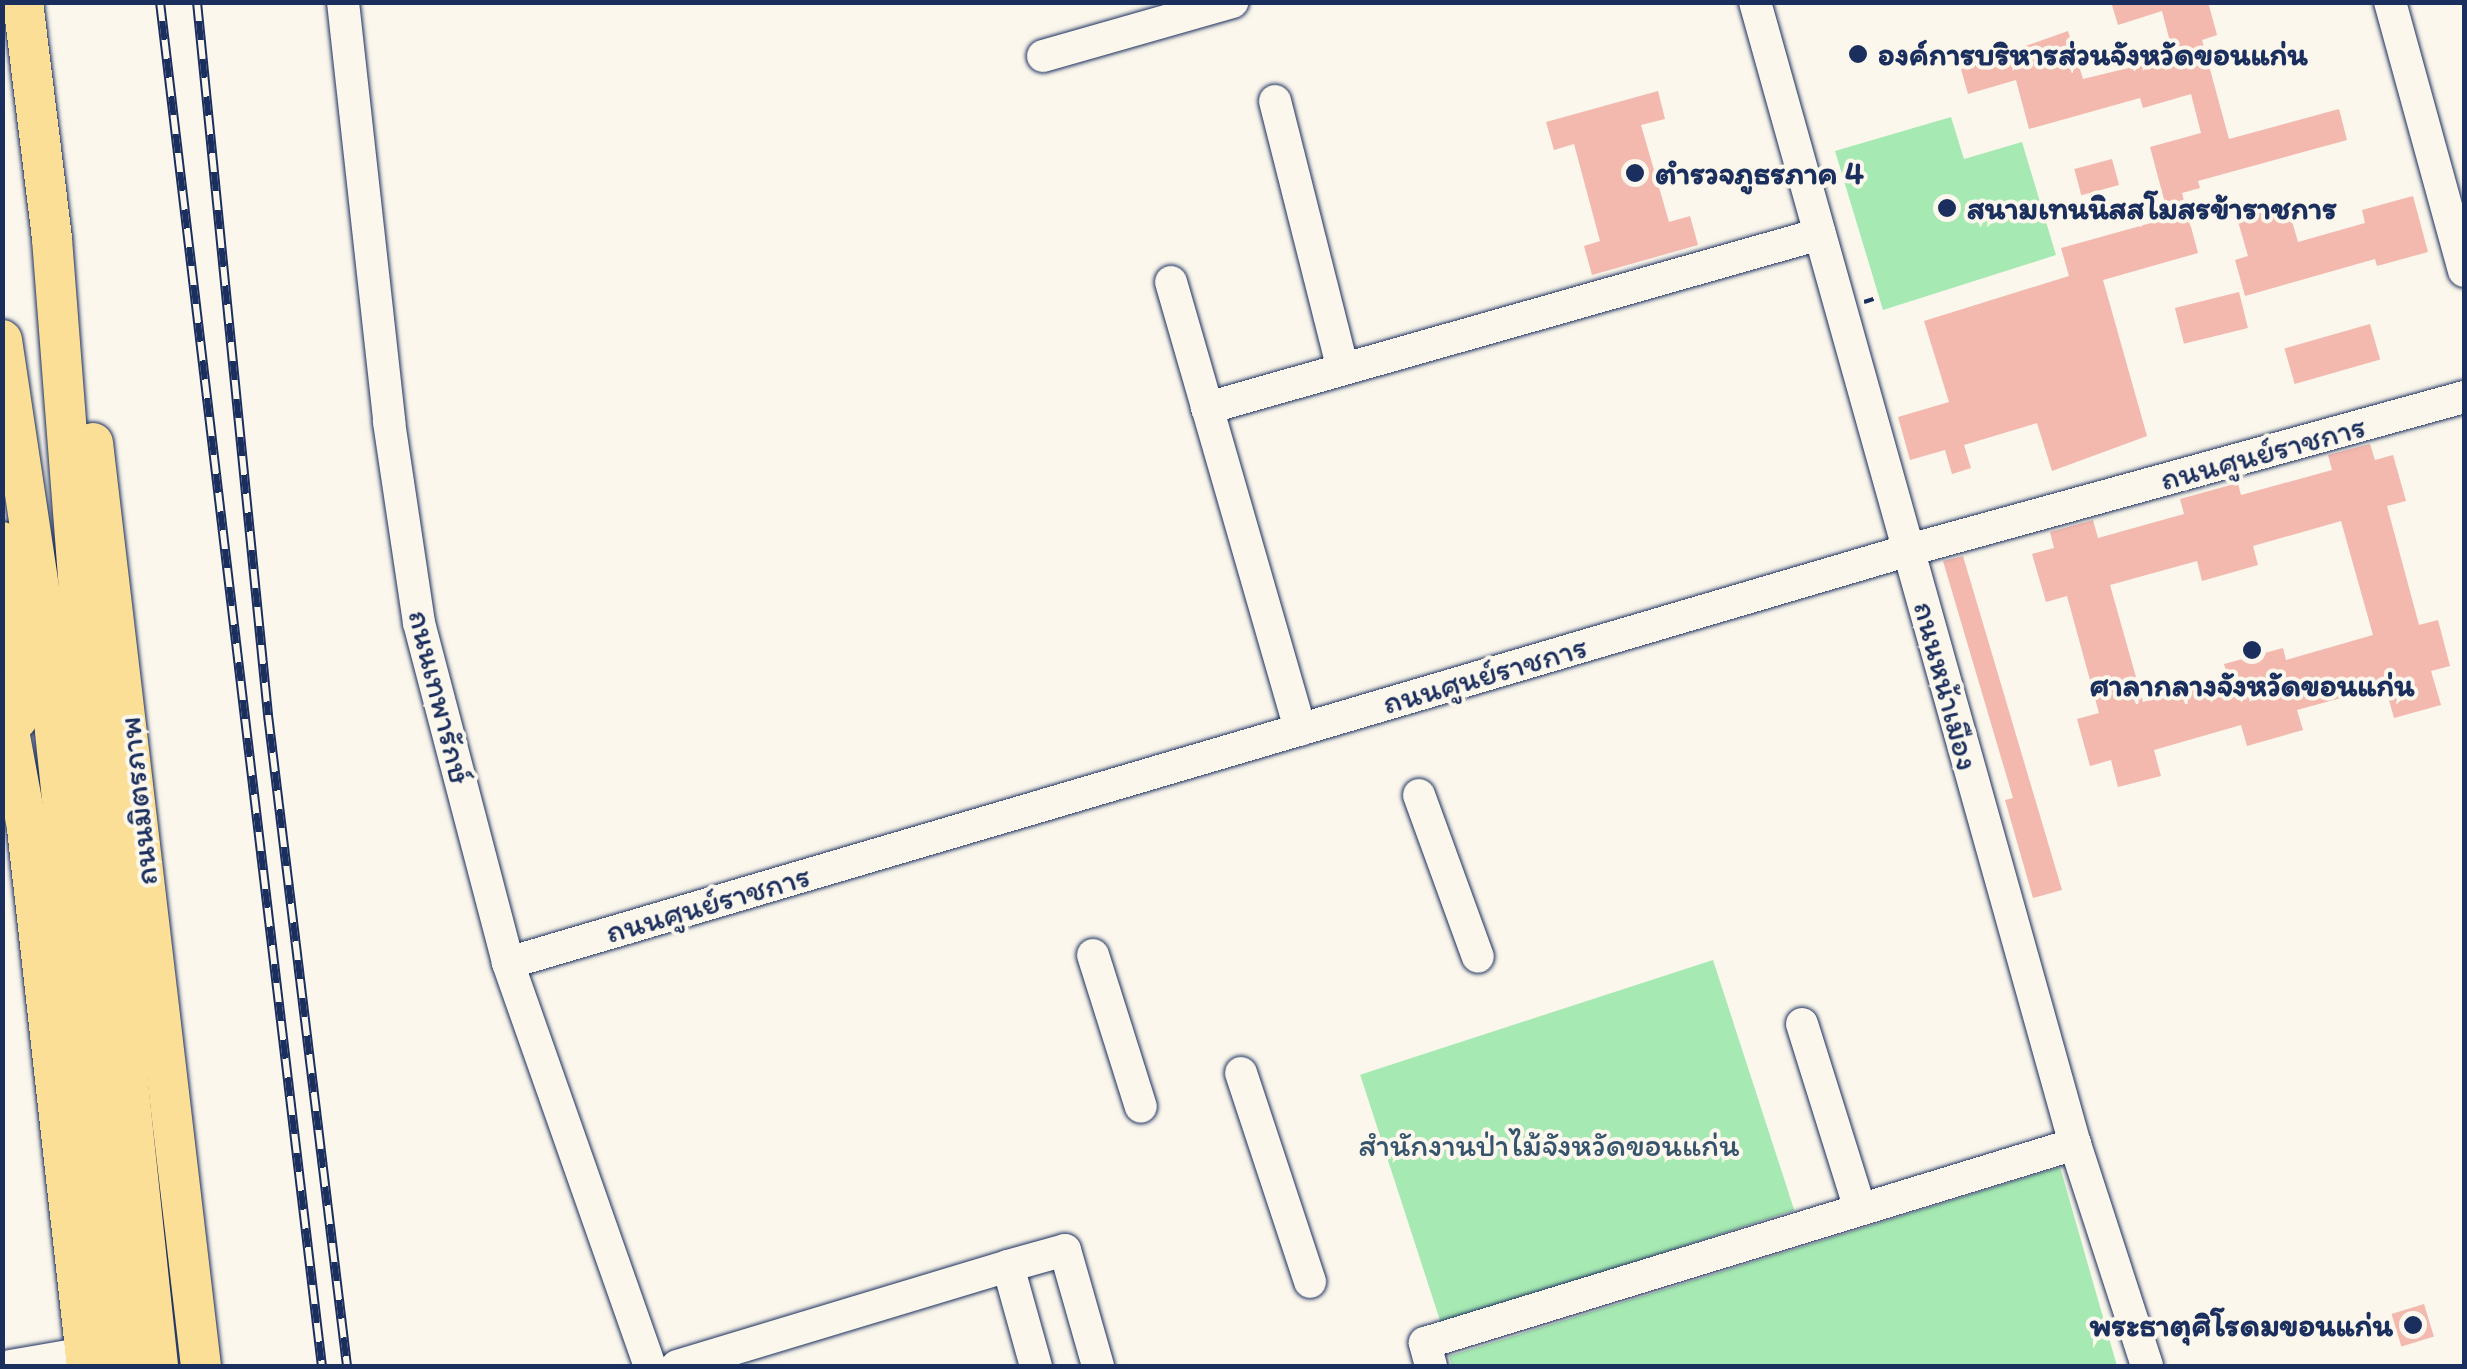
<!DOCTYPE html>
<meta charset="utf-8">
<style>
body{margin:0}
#map{position:relative;width:2467px;height:1369px;overflow:hidden;background:#fbf7ec;font-family:Itim,"Playpen Sans Thai",sans-serif}
div>[style]{position:absolute}
.green>*{inset:0;background:#a6e9b2;transform-origin:0 0}
.building>*{inset:0;background:#f3b8ae;transform-origin:0 0}
.path>*{height:4px;margin-top:-2px;transform-origin:0;background:repeating-linear-gradient(90deg,#1b2f5e 0 10px,transparent 0 18px)}
.roads{filter:drop-shadow(0 0 2px #1b2f5e) drop-shadow(0 0 2px #1b2f5e)}
.minor>*{height:32px;margin:-16px;padding:0 16px;transform-origin:16px;border-radius:16px;background:#fbf7ec}
.major>*{height:40px;margin:-20px;padding:0 20px;transform-origin:20px;border-radius:20px;background:#fbdf96}
.rail>*{height:10px;margin-top:-5px;transform-origin:0;background:repeating-linear-gradient(90deg,#fbf7ec 0 19px,#1b2f5e 0 38px);box-sizing:border-box;border-block:2px solid #1b2f5e}
.dots>*{width:28px;height:28px;translate:-50% -50%;box-sizing:border-box;border:5px solid #fbf7ec;border-radius:50%}
span{translate:-50% -50%;white-space:nowrap;text-align:center;line-height:1.15;-webkit-text-stroke:8px #fbf7ec;paint-order:stroke}
.poi-label{font-size:32px;color:#1b2f5e;font-weight:700}
.left{translate:0 -50%;text-align:left}
.right{translate:-100% -50%;text-align:right}
.street-label{font-size:32px;color:#1b2f5e}
.park-label{font-size:32px;color:#37546f}
.frame{position:absolute;inset:0;border:5px solid #1b2f5e;pointer-events:none}
</style>
<div id="map">
<div class="green">
<div style="clip-path:polygon(1951px 117px,1964px 159px,2022px 142px,2056px 255px,1883px 310px,1835px 151px)"></div>
<div style="left:1713px;top:960px;width:263px;height:371px;rotate:72deg"></div>
<div style="clip-path:polygon(2060px 1167px,2117px 1366px,1452px 1366px,1449px 1356px)"></div>
</div>
<div class="building">
<div style="clip-path:polygon(2111px 2px,2208px 2px,2217px 35px,2202px 40px,2229px 139px,2339px 109px,2347px 140px,2198px 181px,2200px 188px,2182px 193px,2198px 253px,2103px 280px,2147px 436px,2052px 471px,2037px 423px,1964px 445px,1971px 468px,1952px 474px,1945px 450px,1910px 460px,1898px 417px,1949px 402px,1924px 321px,2069px 276px,2061px 248px,2169px 218px,2150px 147px,2201px 133px,2191px 94px,2143px 108px,2140px 98px,2029px 129px,2016px 80px,1968px 94px,1961px 69px,2068px 31px,2083px 79px,2174px 57px,2162px 11px,2118px 25px)"></div>
<div style="clip-path:polygon(1658px 91px,1665px 119px,1641px 125px,1669px 222px,1690px 216px,1698px 245px,1592px 275px,1584px 246px,1600px 241px,1574px 144px,1554px 150px,1546px 122px)"></div>
<div style="left:2112px;top:159px;width:27px;height:39px;rotate:75deg"></div>
<div style="clip-path:polygon(2413px 196px,2428px 252px,2377px 266px,2375px 259px,2245px 296px,2235px 260px,2248px 256px,2237px 218px,2287px 204px,2298px 242px,2365px 223px,2362px 210px)"></div>
<div style="left:2239px;top:292px;width:37px;height:66px;rotate:76deg"></div>
<div style="left:2370px;top:324px;width:37px;height:89px;rotate:74deg"></div>
<div style="clip-path:polygon(evenodd,2370px 444px,2375px 460px,2393px 455px,2406px 501px,2387px 506px,2419px 625px,2438px 620px,2450px 666px,2431px 671px,2441px 705px,2394px 718px,2385px 686px,2297px 710px,2303px 730px,2247px 746px,2241px 725px,2154px 750px,2161px 776px,2118px 787px,2111px 760px,2090px 766px,2077px 719px,2099px 713px,2067px 596px,2046px 602px,2032px 554px,2054px 548px,2050px 532px,2093px 520px,2098px 538px,2184px 514px,2180px 499px,2238px 483px,2241px 495px,2332px 470px,2328px 455px,2370px 444px,2341px 521px,2373px 635px,2286px 660px,2283px 648px,2224px 664px,2228px 678px,2143px 702px,2110px 585px,2197px 561px,2202px 581px,2258px 565px,2253px 546px,2341px 521px)"></div>
<div style="clip-path:polygon(1963px 556px,2062px 890px,2033px 898px,2005px 800px,2013px 798px,1943px 561px)"></div>
<div style="left:2424px;top:1304px;width:34px;height:34px;rotate:73deg"></div>
</div>
<div class="path">
<div style="left:1864px;top:302px;width:16px;rotate:-18deg"></div>
</div>
<div class="roads">
<div class="minor">
<div style="left:343px;top:2px;width:423px;rotate:83.7deg"></div>
<div style="left:389px;top:422px;width:203px;rotate:81.5deg"></div>
<div style="left:419px;top:623px;width:351px;rotate:75.3deg"></div>
<div style="left:508px;top:963px;width:427px;rotate:70.6deg"></div>
<div style="left:1755px;top:2px;width:1186px;rotate:74.35deg"></div>
<div style="left:2075px;top:1144px;width:233px;rotate:72deg"></div>
<div style="left:2390px;top:2px;width:279px;rotate:74.6deg"></div>
<div style="left:1043px;top:56px;width:197px;rotate:-15.9deg"></div>
<div style="left:1275px;top:101px;width:276px;rotate:75.8deg"></div>
<div style="left:1171px;top:282px;width:466px;rotate:73.9deg"></div>
<div style="left:1207px;top:408px;width:637px;rotate:-15.85deg"></div>
<div style="left:1419px;top:795px;width:172px;rotate:70deg"></div>
<div style="left:1093px;top:955px;width:159px;rotate:72.5deg"></div>
<div style="left:508px;top:963px;width:1461px;rotate:-16.42deg"></div>
<div style="left:1909px;top:550px;width:576px;rotate:-15.41deg"></div>
<div style="left:1802px;top:1024px;width:194px;rotate:72.6deg"></div>
<div style="left:1241px;top:1073px;width:220px;rotate:71.7deg"></div>
<div style="left:1008px;top:1266px;width:59px;rotate:-15.7deg"></div>
<div style="left:1065px;top:1250px;width:121px;rotate:74.1deg"></div>
<div style="left:10px;top:1366px;width:77px;rotate:-9.7deg"></div>
<div style="left:677px;top:1366px;width:346px;rotate:-16.8deg"></div>
<div style="left:1008px;top:1266px;width:104px;rotate:74.4deg"></div>
<div style="left:1431px;top:1366px;width:24px;rotate:-105deg"></div>
<div style="left:1425px;top:1343px;width:680px;rotate:-17.02deg"></div>
</div>
<div class="major">
<div style="left:23px;top:2px;width:239px;rotate:83deg"></div>
<div style="left:52px;top:239px;width:467px;rotate:85.6deg"></div>
<div style="left:88px;top:705px;width:665px;rotate:83.95deg"></div>
<div style="left:2px;top:340px;width:270px;rotate:81.5deg"></div>
<div style="left:42px;top:607px;width:763px;rotate:84.06deg"></div>
<div style="left:93px;top:443px;width:929px;rotate:83.33deg"></div>
<div style="left:2px;top:542px;width:178px;rotate:85.2deg"></div>
<div style="left:2px;top:693px;width:137px;rotate:79.5deg"></div>
<div style="left:27px;top:828px;width:541px;rotate:83.64deg"></div>
</div>
</div>
<div class="rail">
<div style="left:160px;top:2px;width:1374px;rotate:83.23deg"></div>
<div style="left:197px;top:2px;width:717px;rotate:84.31deg"></div>
<div style="left:268px;top:715px;width:656px;rotate:83.08deg"></div>
</div>
<div class="dots">
<div style="left:1858px;top:54px;background:#1b2f5e"></div>
<div style="left:1635px;top:173px;background:#1b2f5e"></div>
<div style="left:1947px;top:208px;background:#1b2f5e"></div>
<div style="left:2252px;top:650px;background:#1b2f5e"></div>
<div style="left:2413px;top:1325px;background:#1b2f5e"></div>
</div>
<div class="poi-label">
<span class="left" style="left:1878px;top:54px">องค์การบริหารส่วนจังหวัดขอนแก่น</span>
<span class="left" style="left:1655px;top:173px">ตำรวจภูธรภาค 4</span>
<span class="left" style="left:1967px;top:208px">สนามเทนนิสสโมสรข้าราชการ</span>
<span style="left:2252px;top:685px">ศาลากลางจังหวัดขอนแก่น</span>
<span class="right" style="left:2393px;top:1325px">พระธาตุศิโรดมขอนแก่น</span>
</div>
<div class="street-label">
<span style="left:2263px;top:453px;rotate:-15deg">ถนนศูนย์ราชการ</span>
<span style="left:1485px;top:675px;rotate:-16deg">ถนนศูนย์ราชการ</span>
<span style="left:1946px;top:686px;rotate:75deg">ถนนหน้าเมือง</span>
<span style="left:440px;top:697px;rotate:76deg">ถนนเทพารักษ์</span>
<span style="left:138px;top:801px;rotate:-96deg">ถนนมิตรภาพ</span>
<span style="left:708px;top:904px;rotate:-16deg">ถนนศูนย์ราชการ</span>
</div>
<div class="park-label">
<span style="left:1549px;top:1145px">สำนักงานป่าไม้จังหวัดขอนแก่น</span>
</div>
<div class="frame"></div>
</div>
